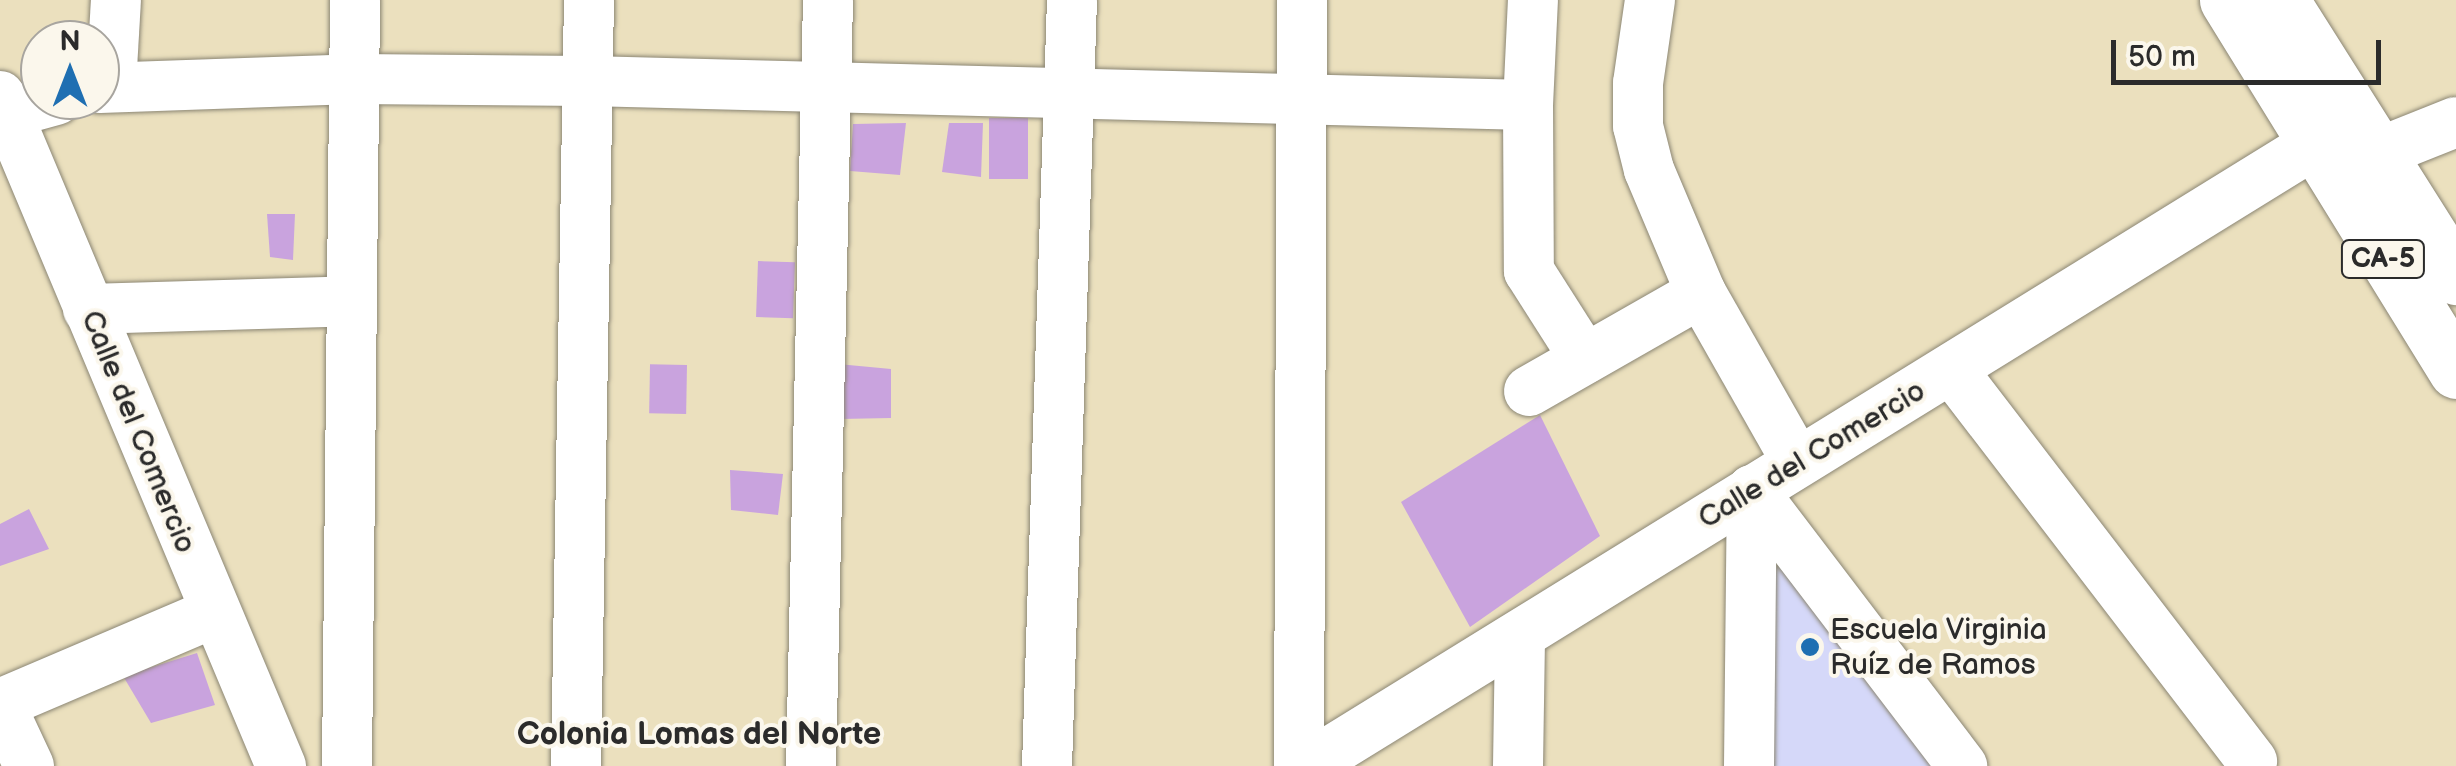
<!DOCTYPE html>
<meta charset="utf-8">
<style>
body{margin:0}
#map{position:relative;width:2456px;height:766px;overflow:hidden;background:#ebe0be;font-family:"Balsamiq Sans",sans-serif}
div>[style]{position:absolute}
.built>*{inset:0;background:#d5d8f9}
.building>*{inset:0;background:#c9a3de;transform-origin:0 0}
.roads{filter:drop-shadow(0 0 2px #8b8674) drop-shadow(0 0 2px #8b8674)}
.minor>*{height:50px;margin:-25px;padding:0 25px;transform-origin:25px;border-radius:25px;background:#fff}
.highway>*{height:55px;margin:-27.5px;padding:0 27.5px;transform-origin:27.5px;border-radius:27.5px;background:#fff}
.dots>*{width:28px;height:28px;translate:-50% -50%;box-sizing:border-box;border:5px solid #fbf7ec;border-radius:50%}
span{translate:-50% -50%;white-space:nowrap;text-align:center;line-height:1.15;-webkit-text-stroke:8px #fbf7ec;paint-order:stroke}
.shield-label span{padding:2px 8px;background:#fbf7ec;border:2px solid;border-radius:8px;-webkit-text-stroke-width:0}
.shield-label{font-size:28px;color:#2b2b2b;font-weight:700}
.street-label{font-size:30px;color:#2b2b2b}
.poi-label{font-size:30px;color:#2b2b2b}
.left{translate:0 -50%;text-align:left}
.neighbourhood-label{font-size:32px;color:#2b2b2b;font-weight:700}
.north{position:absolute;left:20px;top:20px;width:100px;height:100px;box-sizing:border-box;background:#fbf7ec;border:2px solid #a8a59f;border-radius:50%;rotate:0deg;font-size:28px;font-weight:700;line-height:40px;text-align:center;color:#2b2b2b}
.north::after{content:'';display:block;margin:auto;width:35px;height:45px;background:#1f6fb2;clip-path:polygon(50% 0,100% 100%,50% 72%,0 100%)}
.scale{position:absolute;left:2111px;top:40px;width:270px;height:45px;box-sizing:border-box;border:5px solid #2b2b2b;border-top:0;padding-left:12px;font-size:30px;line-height:35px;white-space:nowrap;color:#2b2b2b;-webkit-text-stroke:8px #fbf7ec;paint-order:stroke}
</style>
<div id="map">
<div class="built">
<div style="clip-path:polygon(1765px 529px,1946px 766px,1764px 766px)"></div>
</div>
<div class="building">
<div style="left:989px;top:118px;width:39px;height:61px"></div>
<div style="clip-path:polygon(906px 123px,900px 175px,850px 171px,853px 124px)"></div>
<div style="clip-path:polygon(949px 123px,983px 123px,981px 177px,942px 172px)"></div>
<div style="clip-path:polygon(267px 214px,295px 214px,293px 260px,270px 257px)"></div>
<div style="left:758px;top:261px;width:37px;height:56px;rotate:2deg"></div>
<div style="clip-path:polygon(838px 364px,891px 369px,891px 418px,840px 419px)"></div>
<div style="left:687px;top:365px;width:49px;height:37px;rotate:91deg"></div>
<div style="clip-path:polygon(1540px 415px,1600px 536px,1470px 627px,1401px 502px)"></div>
<div style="clip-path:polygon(730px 470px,783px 474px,778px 515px,731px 510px)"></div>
<div style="clip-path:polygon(29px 509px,49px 549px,0 566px,0 524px)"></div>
<div style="clip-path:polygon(197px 653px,215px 705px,151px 723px,123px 676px)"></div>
</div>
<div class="roads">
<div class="minor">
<div style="left:1650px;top:0;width:84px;rotate:98.2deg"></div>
<div style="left:1638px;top:83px;width:43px;rotate:90deg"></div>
<div style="left:1638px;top:126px;width:45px;rotate:76deg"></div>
<div style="left:1649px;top:170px;width:134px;rotate:67.1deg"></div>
<div style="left:1701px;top:293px;width:194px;rotate:60.4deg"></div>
<div style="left:111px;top:86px;width:86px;rotate:-86.7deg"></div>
<div style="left:100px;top:88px;width:254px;rotate:-2deg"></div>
<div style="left:354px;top:79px;width:234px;rotate:0.5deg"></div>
<div style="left:588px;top:81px;width:940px;rotate:1.46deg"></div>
<div style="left:1528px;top:105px;width:105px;rotate:-87.3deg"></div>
<div style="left:0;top:96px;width:727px;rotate:67.25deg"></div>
<div style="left:1528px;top:105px;width:166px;rotate:89.7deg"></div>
<div style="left:1529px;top:271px;width:104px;rotate:57.5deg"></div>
<div style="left:8px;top:113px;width:50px;rotate:-15.2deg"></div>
<div style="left:2373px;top:155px;width:89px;rotate:-21.7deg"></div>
<div style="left:88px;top:309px;width:264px;rotate:-1.7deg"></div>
<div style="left:1952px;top:370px;width:493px;rotate:52.5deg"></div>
<div style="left:1529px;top:391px;width:198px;rotate:-29.7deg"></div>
<div style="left:1752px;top:490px;width:347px;rotate:52.7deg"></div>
<div style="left:29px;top:766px;width:68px;rotate:-115.1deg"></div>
<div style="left:0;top:704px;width:232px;rotate:-23.1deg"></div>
<div style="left:347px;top:766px;width:766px;rotate:-89.4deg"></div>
<div style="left:576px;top:766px;width:766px;rotate:-89.03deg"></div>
<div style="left:811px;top:766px;width:766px;rotate:-88.73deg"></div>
<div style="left:1047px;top:766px;width:766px;rotate:-88.13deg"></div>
<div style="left:1299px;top:766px;width:766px;rotate:-89.78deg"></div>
<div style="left:1307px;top:766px;width:1186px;rotate:-31.69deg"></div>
<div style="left:1518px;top:766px;width:129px;rotate:-89.1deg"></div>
<div style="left:1749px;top:766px;width:276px;rotate:-89.4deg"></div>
</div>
<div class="highway">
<div style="left:2227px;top:0;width:436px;rotate:58.3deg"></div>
<div style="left:2281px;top:0;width:328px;rotate:57.7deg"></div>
</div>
</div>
<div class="dots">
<div style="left:1810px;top:647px;background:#1f6fb2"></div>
</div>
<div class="shield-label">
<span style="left:2383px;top:259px">CA-5</span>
</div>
<div class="street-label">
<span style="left:138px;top:432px;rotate:68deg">Calle del Comercio</span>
<span style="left:1812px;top:455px;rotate:-31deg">Calle del Comercio</span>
</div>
<div class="poi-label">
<span class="left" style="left:1830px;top:647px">Escuela Virginia<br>Ruíz de Ramos</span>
</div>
<div class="neighbourhood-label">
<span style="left:699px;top:735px">Colonia Lomas del Norte</span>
</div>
<div class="north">N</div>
<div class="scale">50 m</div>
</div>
